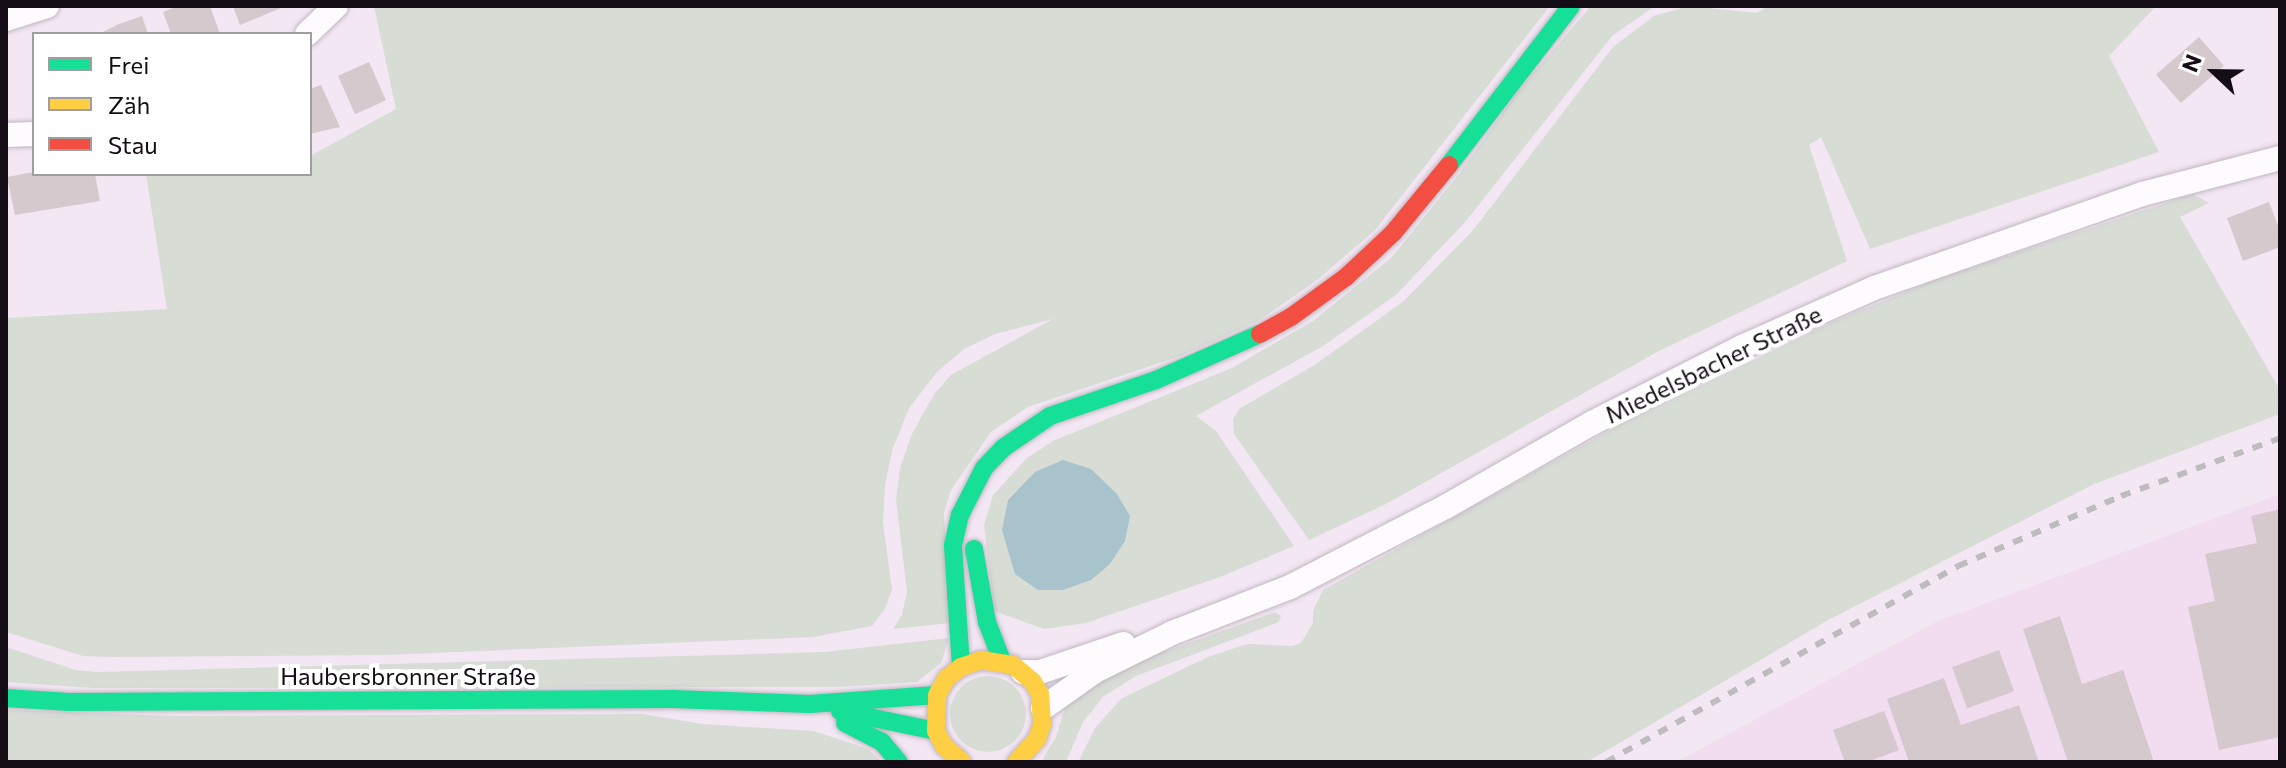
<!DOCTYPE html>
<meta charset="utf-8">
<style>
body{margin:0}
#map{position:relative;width:2286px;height:768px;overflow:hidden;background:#f3e7f3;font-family:Commissioner,sans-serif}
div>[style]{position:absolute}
.built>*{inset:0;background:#f1dcf0}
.green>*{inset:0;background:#d7dcd5}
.round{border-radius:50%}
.water>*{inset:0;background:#a9c3cc}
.building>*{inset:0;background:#d6c9ce;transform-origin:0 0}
.roads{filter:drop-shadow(0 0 2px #c0b6c0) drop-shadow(0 0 2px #c0b6c0)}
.street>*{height:24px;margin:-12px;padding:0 12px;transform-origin:12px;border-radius:12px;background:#fdfbfd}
.fast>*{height:18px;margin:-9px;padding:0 9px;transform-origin:9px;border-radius:9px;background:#16e098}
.slow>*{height:18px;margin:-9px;padding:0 9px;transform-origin:9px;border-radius:9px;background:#ffcf43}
.jam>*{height:18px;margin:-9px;padding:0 9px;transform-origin:9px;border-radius:9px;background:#f24e42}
.rail>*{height:6px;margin-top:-3px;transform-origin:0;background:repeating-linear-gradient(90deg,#bfbcbf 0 10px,transparent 0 20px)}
span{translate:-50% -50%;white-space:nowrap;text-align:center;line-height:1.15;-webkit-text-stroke:8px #fff;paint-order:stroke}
.street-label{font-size:24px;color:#150d15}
.frame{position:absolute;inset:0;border:8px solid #150d15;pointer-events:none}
.legend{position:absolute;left:32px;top:32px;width:280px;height:144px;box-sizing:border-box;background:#fff;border:2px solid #a19ea1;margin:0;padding:10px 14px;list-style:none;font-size:24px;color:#150d15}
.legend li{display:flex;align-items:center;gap:16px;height:40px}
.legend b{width:40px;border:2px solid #a19ea1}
.north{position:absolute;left:2174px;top:32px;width:80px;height:80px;-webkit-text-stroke:6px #fff;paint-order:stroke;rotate:292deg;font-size:22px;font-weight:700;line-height:32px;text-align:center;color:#150d15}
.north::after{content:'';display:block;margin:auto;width:28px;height:36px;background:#150d15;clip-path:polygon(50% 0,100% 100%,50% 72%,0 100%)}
</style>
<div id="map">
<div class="built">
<div style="clip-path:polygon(2280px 494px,2280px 762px,1676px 762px,1936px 622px)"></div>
</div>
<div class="green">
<div style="clip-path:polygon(374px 6px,1550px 6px,1375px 230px,1317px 280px,1258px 321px,1183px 355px,1028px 407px,991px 432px,951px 490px,944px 513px,950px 623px,893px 629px,902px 615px,907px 592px,896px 500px,900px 468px,912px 434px,934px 394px,951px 375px,1053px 319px,995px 334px,964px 349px,937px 372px,909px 408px,893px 448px,885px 484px,883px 523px,892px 589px,885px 609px,872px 626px,813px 637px,385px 655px,110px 657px,83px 656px,6px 632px,6px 318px,167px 309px,146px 174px,310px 174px,310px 156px,396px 109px)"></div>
<div style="clip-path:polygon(1591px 6px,1655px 6px,1613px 35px,1466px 221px,1396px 295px,1323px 346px,1196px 416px,1216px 431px,1294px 546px,1220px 577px,1086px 623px,1044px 629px,994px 611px,984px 525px,993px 495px,1027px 458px,1053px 441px,1232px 368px,1313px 321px,1392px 257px,1459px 174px,1520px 89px)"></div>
<div style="clip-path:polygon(1689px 6px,1757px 13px,1768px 6px,2156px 6px,2109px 56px,2159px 152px,1870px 249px,1821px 137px,1809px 145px,1847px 261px,1657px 352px,1386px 504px,1309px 540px,1234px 434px,1233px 419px,1239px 409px,1316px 364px,1404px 301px,1474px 229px,1613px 47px,1654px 16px)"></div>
<div style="clip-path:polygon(2193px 194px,2209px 203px,2180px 217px,2280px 390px,2280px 414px,2094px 484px,1830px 619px,1587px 762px,1078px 762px,1095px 728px,1122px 698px,1208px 657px,1247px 644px,1292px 646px,1301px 643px,1313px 623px,1313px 611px,1323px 590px,1630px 419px,1835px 321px,1930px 282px)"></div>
<div style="clip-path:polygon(1275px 612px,1281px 616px,1279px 622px,1136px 676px,1104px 696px,1083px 722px,1066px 762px,1041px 762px,1056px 737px,1065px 707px,1076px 694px,1125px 666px)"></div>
<div style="clip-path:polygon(949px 638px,941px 663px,917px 682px,837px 687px,94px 688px,6px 682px,6px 647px,76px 670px,97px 672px,825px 652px)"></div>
<div class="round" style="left:950px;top:676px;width:76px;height:76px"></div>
<div style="clip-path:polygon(6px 710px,173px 716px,643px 714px,702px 724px,814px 731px,868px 749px,882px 762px,6px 762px)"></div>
</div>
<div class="water">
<div style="clip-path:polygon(1063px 460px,1091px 469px,1117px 494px,1130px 516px,1125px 541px,1110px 564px,1091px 580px,1063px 590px,1038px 590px,1015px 574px,1002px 530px,1008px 500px,1035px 472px)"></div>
</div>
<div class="building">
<div style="clip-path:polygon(178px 6px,210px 6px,220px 34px,171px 34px,163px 12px)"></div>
<div style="clip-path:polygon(233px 6px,286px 6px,240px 25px)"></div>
<div style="clip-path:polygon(142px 16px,148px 34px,99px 34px,119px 24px)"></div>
<div style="left:2199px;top:37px;width:38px;height:57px;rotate:49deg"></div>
<div style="left:369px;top:62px;width:42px;height:34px;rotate:66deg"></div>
<div style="clip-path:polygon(321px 85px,340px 127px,310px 134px,310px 89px)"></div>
<div style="clip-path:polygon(34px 172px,95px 174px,100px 201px,15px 215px,7px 177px)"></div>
<div style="clip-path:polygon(2269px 202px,2280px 231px,2280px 247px,2243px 261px,2227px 218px)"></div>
<div style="clip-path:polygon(2280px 509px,2280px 737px,2219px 750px,2188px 607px,2215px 601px,2205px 554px,2257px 543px,2251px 516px)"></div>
<div style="clip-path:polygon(2060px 616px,2082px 684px,2123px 670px,2154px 762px,2068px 762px,2023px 629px)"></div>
<div style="left:1999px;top:650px;width:44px;height:50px;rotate:70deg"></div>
<div style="clip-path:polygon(1944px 678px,1961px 725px,2019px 705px,2039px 762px,1909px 762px,1887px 699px)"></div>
<div style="clip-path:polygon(1884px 711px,1899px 750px,1867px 762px,1845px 762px,1833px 730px)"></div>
</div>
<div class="roads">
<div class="street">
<div style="left:6px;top:19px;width:43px;rotate:-17.6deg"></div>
<div style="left:307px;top:34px;width:40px;rotate:-44deg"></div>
<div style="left:6px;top:135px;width:28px;rotate:-2deg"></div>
<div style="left:1023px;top:672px;width:17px"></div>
<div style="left:1040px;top:672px;width:88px;rotate:-18.6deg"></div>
<div style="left:1043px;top:708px;width:64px;rotate:-35.4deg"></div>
<div style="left:1095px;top:671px;width:86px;rotate:-26.3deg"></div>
<div style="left:1172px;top:633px;width:127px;rotate:-21.3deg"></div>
<div style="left:1290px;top:587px;width:177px;rotate:-27.3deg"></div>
<div style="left:1447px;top:506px;width:167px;rotate:-29.8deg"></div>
<div style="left:1592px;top:423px;width:170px;rotate:-26.9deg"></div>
<div style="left:1744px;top:346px;width:142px;rotate:-24deg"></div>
<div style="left:1874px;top:288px;width:284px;rotate:-19.3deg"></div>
<div style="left:2142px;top:194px;width:143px;rotate:-14.6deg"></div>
</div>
<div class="fast">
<div style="left:1449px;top:165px;width:200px;rotate:-52.5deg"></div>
<div style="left:974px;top:549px;width:74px;rotate:79.9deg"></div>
<div style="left:987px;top:622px;width:42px;rotate:69deg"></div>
<div style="left:961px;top:667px;width:122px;rotate:-93.8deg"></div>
<div style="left:953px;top:545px;width:31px;rotate:-77deg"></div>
<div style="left:960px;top:515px;width:53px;rotate:-62.9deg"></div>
<div style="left:984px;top:468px;width:28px;rotate:-46deg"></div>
<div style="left:1003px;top:448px;width:57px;rotate:-34.2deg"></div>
<div style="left:1050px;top:416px;width:112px;rotate:-18.8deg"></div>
<div style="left:1156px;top:380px;width:114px;rotate:-23.9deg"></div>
<div style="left:6px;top:698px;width:63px;rotate:3.6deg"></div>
<div style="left:69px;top:702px;width:604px;rotate:-0.28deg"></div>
<div style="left:673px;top:699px;width:137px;rotate:2.1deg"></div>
<div style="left:810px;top:704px;width:127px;rotate:-4.1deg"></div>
<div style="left:840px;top:711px;width:98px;rotate:11.8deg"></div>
<div style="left:845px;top:723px;width:42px;rotate:27.2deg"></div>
<div style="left:882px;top:742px;width:26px;rotate:50deg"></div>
</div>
<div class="slow">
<div style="left:962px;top:762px;width:24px;rotate:-138deg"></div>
<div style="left:944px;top:746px;width:17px;rotate:-118deg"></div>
<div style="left:936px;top:731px;width:36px;rotate:-88deg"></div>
<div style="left:937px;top:695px;width:20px;rotate:-60deg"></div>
<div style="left:947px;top:678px;width:18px;rotate:-38deg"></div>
<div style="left:961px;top:667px;width:21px;rotate:-19deg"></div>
<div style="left:981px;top:660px;width:32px;rotate:9deg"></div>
<div style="left:1013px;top:665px;width:26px;rotate:40deg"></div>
<div style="left:1033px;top:682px;width:14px;rotate:60deg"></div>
<div style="left:1040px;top:694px;width:30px;rotate:86deg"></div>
<div style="left:1042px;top:724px;width:16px;rotate:108deg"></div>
<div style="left:1037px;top:739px;width:31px;rotate:132deg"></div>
</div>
<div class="jam">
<div style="left:1260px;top:334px;width:35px;rotate:-29deg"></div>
<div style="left:1291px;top:317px;width:68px;rotate:-36deg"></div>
<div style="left:1346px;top:277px;width:64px;rotate:-43.1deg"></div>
<div style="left:1393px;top:233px;width:88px;rotate:-50.5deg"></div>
</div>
</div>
<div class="rail">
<div style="left:1606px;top:762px;width:403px;rotate:-29.1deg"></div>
<div style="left:1958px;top:566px;width:177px;rotate:-23.2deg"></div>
<div style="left:2121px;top:496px;width:169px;rotate:-20deg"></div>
</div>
<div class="street-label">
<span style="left:1713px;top:364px;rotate:-26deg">Miedelsbacher Straße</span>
<span style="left:408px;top:676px">Haubersbronner Straße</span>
</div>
<div class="frame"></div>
<ul class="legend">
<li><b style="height:10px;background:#16e098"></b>Frei</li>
<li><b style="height:10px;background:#ffcf43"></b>Zäh</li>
<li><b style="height:10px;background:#f24e42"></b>Stau</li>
</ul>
<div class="north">N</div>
</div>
